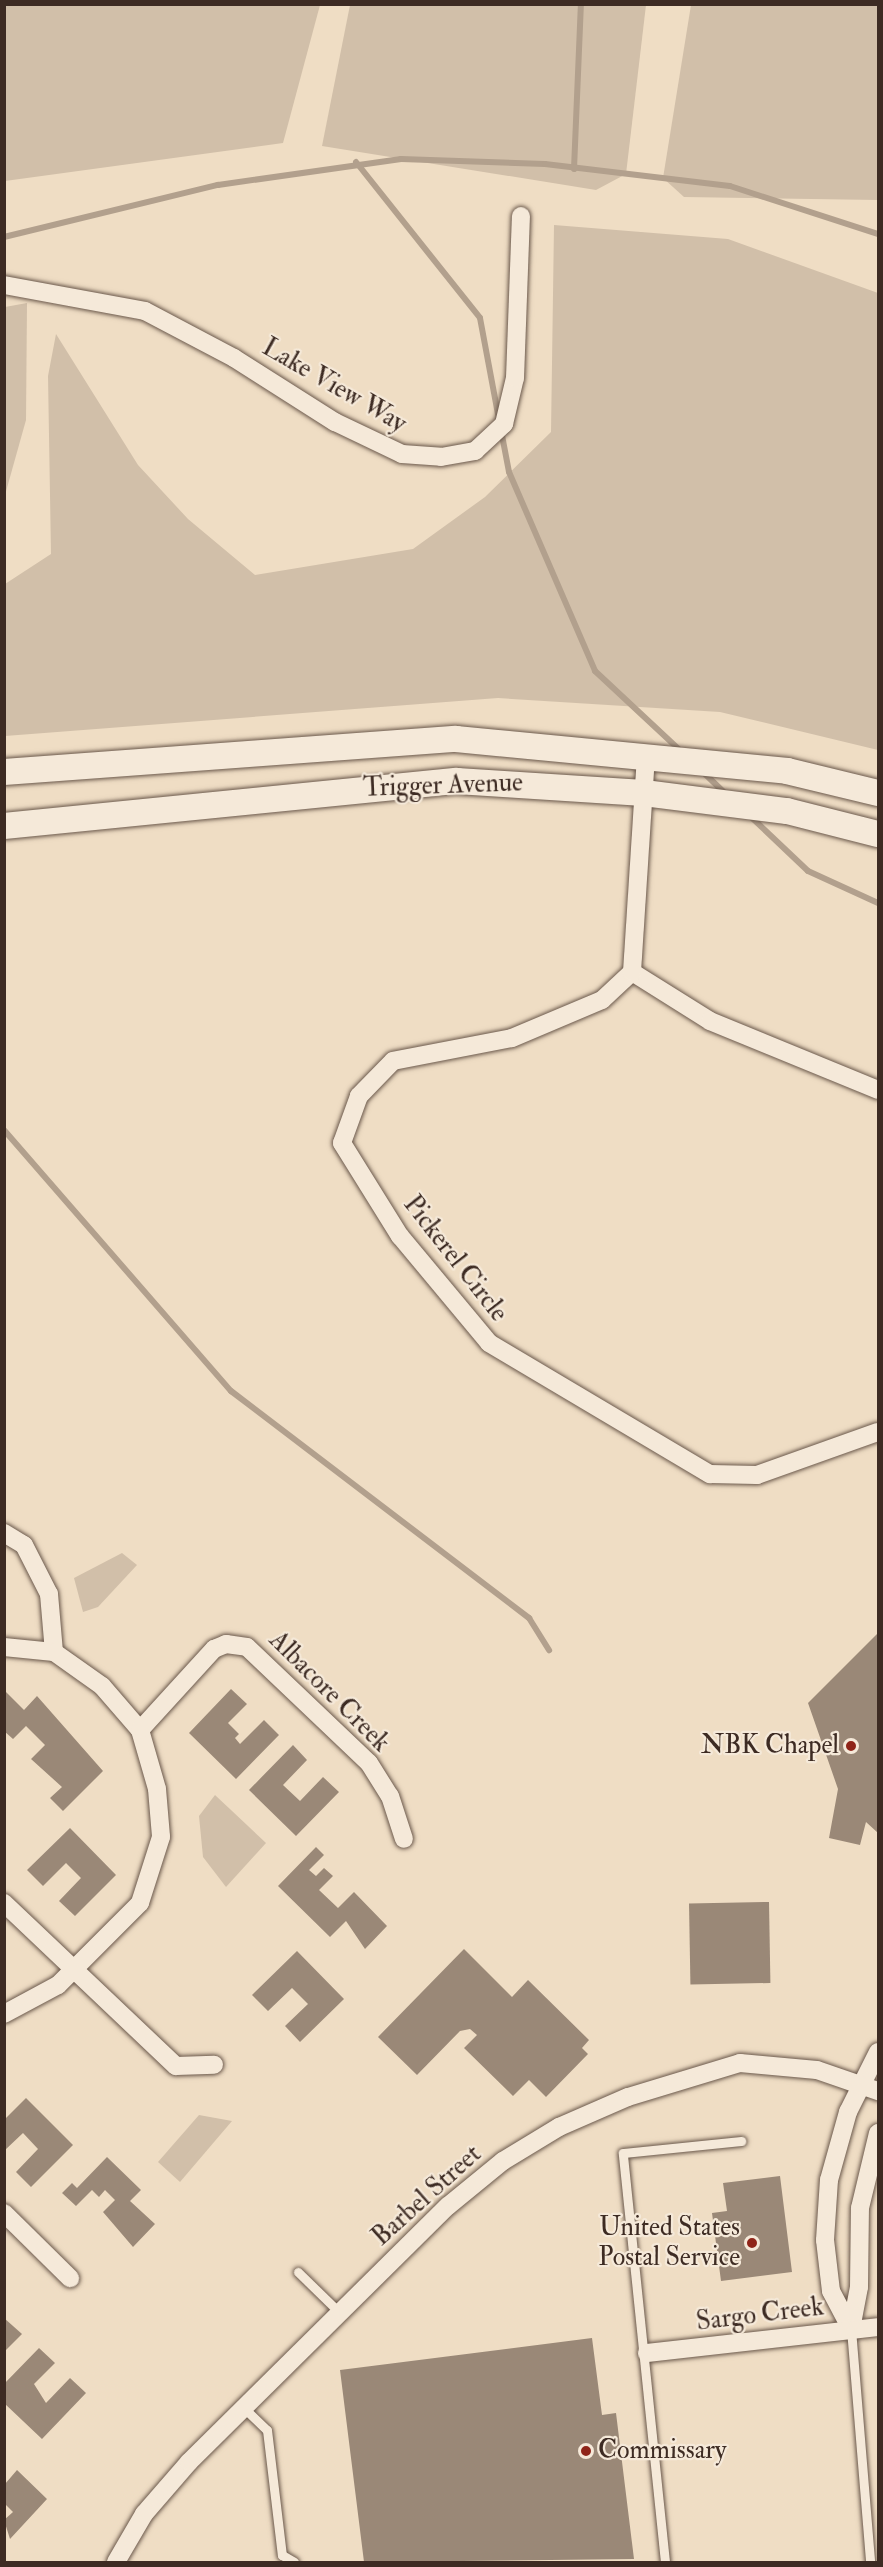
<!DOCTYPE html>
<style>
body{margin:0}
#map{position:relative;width:883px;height:2567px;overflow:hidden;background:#efddc4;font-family:"IM FELL Double Pica",serif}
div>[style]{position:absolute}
.green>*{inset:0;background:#d1bfa9}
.stream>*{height:6px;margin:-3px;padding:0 3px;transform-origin:3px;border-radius:3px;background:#b2a08d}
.building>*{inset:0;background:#9a8877;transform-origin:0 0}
.roads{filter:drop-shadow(0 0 2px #6a584b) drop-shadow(0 0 2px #6a584b)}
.lane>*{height:9px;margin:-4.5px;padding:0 4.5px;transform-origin:4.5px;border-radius:4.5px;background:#f5e9d9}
.street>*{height:18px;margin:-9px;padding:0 9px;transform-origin:9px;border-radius:9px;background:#f5e9d9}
.secondary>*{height:26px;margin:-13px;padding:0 13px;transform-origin:13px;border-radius:13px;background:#f5e9d9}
.dots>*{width:16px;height:16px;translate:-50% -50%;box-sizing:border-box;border:3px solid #f5e9d9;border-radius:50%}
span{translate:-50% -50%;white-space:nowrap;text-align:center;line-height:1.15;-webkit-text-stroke:4.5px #f5e9d9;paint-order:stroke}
.street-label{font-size:26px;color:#3d2b23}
.poi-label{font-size:26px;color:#3d2b23}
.right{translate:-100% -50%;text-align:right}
.left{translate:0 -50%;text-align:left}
.frame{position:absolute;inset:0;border:6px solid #3d2b23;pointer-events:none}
</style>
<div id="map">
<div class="green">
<div style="clip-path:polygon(4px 5px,5px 4px,320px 5px,283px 143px,5px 181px)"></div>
<div style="clip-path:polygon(350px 5px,646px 5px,626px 174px,596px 190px,322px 146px)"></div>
<div style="clip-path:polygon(691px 5px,878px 5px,878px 200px,684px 197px,663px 178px)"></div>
<div style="clip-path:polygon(554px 225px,728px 239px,878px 293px,878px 750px,720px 712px,498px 698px,5px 736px,5px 584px,51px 554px,48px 376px,56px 334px,138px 465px,188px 519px,255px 575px,413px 549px,485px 497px,551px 432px)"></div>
<div style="clip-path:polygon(27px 303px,26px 420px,5px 495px,5px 307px)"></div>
<div style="clip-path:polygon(122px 1553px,137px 1565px,98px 1607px,83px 1612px,74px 1578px)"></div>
<div style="clip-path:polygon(215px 1795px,266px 1843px,226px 1887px,203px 1857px,199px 1816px)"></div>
<div style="clip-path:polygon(199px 2115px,232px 2121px,180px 2182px,158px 2162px)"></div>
</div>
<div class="stream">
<div style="left:356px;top:162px;width:199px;rotate:51.5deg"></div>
<div style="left:480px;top:318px;width:104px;rotate:79.4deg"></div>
<div style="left:574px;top:169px;width:165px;rotate:-87.6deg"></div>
<div style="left:4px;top:237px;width:220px;rotate:-13.7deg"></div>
<div style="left:218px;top:185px;width:185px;rotate:-8.1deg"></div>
<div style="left:401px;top:159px;width:144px;rotate:2deg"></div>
<div style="left:545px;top:164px;width:186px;rotate:6.8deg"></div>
<div style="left:730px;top:186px;width:156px;rotate:18deg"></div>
<div style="left:501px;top:430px;width:43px;rotate:79.2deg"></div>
<div style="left:509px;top:472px;width:217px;rotate:66.6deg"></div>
<div style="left:595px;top:671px;width:120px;rotate:43deg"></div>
<div style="left:703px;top:772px;width:32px;rotate:44deg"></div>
<div style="left:749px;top:815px;width:81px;rotate:43.5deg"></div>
<div style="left:808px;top:871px;width:77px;rotate:24.6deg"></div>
<div style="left:4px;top:1130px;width:346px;rotate:49deg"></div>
<div style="left:231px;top:1391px;width:375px;rotate:37.3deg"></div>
<div style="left:529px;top:1618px;width:38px;rotate:58deg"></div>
</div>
<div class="building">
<div style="clip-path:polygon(878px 1633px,878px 1833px,866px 1822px,860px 1845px,829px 1838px,838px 1789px,808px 1703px)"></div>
<div style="clip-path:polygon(231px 1689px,247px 1704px,228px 1723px,239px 1734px,235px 1738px,240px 1744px,264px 1720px,279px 1735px,236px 1779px,189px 1733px)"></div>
<div style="clip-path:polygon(4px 1690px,24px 1710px,37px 1696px,103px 1771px,63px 1811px,50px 1798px,62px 1787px,31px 1759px,45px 1745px,26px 1726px,13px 1739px,4px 1731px)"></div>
<div style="clip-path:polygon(293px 1745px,307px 1760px,283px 1785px,300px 1801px,323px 1777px,339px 1792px,296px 1836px,249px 1790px)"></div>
<div style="clip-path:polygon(70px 1828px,116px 1875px,75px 1916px,59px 1901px,81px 1878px,66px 1863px,43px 1886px,27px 1870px)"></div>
<div style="clip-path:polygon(316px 1847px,324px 1855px,309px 1870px,316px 1876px,324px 1868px,333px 1876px,319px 1890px,338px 1908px,354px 1892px,387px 1926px,365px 1949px,346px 1921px,330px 1937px,278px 1886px)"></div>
<div style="left:769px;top:1902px;width:81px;height:80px;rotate:89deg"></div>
<div style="clip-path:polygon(464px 1949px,512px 1997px,528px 1980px,589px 2040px,582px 2048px,588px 2054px,546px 2097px,529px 2080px,513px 2096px,464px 2048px,477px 2035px,470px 2029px,460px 2031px,417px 2075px,378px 2037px)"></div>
<div style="clip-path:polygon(297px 1951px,344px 1999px,300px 2042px,285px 2026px,308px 2004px,292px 1988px,268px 2011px,252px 1995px)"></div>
<div style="clip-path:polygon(26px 2098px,73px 2145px,31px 2187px,16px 2172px,38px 2149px,23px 2133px,4px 2151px,4px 2120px)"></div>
<div style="clip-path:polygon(107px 2157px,141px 2190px,130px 2201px,155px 2224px,133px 2247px,103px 2212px,115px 2200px,105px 2190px,99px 2197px,92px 2190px,76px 2206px,62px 2193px,72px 2183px,77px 2188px)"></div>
<div style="clip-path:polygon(780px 2176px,792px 2272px,721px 2281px,712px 2213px,727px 2211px,723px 2183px)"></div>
<div style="clip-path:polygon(4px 2318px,22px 2334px,4px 2352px)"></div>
<div style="clip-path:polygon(592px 2338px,602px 2415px,616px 2413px,634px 2559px,364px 2562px,340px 2370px)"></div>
<div style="clip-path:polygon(39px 2348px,55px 2363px,34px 2384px,46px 2403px,70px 2378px,86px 2393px,42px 2439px,4px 2403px,4px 2384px)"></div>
<div style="clip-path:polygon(17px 2470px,47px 2499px,10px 2539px,4px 2520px,13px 2512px,5px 2504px,5px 2484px)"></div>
</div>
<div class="roads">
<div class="lane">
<div style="left:298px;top:2272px;width:59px;rotate:44.3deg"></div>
<div style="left:851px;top:2329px;width:234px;rotate:85.3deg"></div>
<div style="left:244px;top:2408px;width:32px;rotate:44deg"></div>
<div style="left:267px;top:2430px;width:126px;rotate:83.2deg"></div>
<div style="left:282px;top:2555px;width:14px;rotate:30deg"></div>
<div style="left:665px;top:2562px;width:411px;rotate:-95.9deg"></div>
<div style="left:623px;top:2153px;width:119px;rotate:-5.8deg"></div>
</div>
<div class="street">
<div style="left:4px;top:285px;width:143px;rotate:10.4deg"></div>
<div style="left:145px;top:311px;width:101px;rotate:27.8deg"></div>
<div style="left:234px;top:358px;width:120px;rotate:32.4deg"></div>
<div style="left:335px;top:422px;width:74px;rotate:25.5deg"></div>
<div style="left:402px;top:454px;width:39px;rotate:4deg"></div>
<div style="left:441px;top:457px;width:35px;rotate:-10deg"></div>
<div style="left:475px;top:451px;width:40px;rotate:-43deg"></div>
<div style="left:504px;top:424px;width:47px;rotate:-76.6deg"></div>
<div style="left:515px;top:378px;width:162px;rotate:-87.9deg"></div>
<div style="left:632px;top:972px;width:41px;rotate:137deg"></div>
<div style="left:602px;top:1000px;width:98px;rotate:157.1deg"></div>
<div style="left:512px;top:1038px;width:121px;rotate:169.1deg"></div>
<div style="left:393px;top:1061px;width:49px;rotate:134.2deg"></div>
<div style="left:359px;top:1096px;width:50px;rotate:109.9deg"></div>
<div style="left:342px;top:1143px;width:110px;rotate:58.1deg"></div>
<div style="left:400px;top:1236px;width:139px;rotate:50.2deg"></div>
<div style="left:489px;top:1343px;width:257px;rotate:30.7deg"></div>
<div style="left:710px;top:1474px;width:47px;rotate:1.2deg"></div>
<div style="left:757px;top:1475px;width:128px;rotate:-19.6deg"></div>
<div style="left:632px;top:972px;width:92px;rotate:32.1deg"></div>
<div style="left:710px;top:1021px;width:182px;rotate:22.3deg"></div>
<div style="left:632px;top:972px;width:214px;rotate:-86.3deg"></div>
<div style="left:4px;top:1533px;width:23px;rotate:31deg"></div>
<div style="left:24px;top:1545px;width:55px;rotate:63deg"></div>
<div style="left:49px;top:1594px;width:58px;rotate:85.1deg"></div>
<div style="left:4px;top:1647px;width:50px;rotate:5.7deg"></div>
<div style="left:54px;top:1652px;width:59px;rotate:35.3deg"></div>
<div style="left:102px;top:1686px;width:58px;rotate:49.2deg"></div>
<div style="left:140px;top:1730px;width:61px;rotate:73.9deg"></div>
<div style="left:157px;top:1789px;width:48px;rotate:85.2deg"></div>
<div style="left:161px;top:1837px;width:69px;rotate:107.7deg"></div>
<div style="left:140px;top:1903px;width:116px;rotate:135deg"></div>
<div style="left:58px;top:1985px;width:61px;rotate:151.8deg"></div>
<div style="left:140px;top:1730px;width:110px;rotate:-47.6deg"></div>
<div style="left:214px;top:1649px;width:13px;rotate:-23deg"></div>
<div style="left:226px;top:1644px;width:21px;rotate:8deg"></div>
<div style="left:247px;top:1647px;width:168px;rotate:43.6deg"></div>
<div style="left:369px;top:1763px;width:39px;rotate:58deg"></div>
<div style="left:390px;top:1796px;width:45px;rotate:72deg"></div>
<div style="left:4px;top:1903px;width:237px;rotate:43.5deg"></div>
<div style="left:176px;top:2066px;width:38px;rotate:-2deg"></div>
<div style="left:4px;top:2213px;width:93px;rotate:44.6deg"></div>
<div style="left:851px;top:2329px;width:43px;rotate:-117.8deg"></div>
<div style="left:831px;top:2291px;width:51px;rotate:-96.7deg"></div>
<div style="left:825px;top:2240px;width:60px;rotate:-86.2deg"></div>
<div style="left:829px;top:2180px;width:71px;rotate:-74.4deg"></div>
<div style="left:848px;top:2112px;width:67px;rotate:-63.4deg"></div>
<div style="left:851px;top:2329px;width:43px;rotate:-79.2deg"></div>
<div style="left:859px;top:2287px;width:79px;rotate:-89.3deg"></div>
<div style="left:860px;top:2208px;width:77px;rotate:-76.5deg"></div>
<div style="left:647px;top:2353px;width:232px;rotate:-6.4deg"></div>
<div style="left:116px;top:2562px;width:56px;rotate:-59.7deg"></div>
<div style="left:144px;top:2514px;width:69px;rotate:-49.1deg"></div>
<div style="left:189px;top:2462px;width:364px;rotate:-44.7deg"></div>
<div style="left:448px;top:2206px;width:71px;rotate:-39.3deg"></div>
<div style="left:503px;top:2161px;width:66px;rotate:-31.3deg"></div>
<div style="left:559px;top:2127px;width:75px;rotate:-23.5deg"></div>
<div style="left:628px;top:2097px;width:117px;rotate:-16.9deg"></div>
<div style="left:740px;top:2063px;width:77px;rotate:5.2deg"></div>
<div style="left:817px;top:2070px;width:65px;rotate:19deg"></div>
</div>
<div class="secondary">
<div style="left:4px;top:772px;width:453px;rotate:-4.2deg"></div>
<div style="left:456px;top:739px;width:333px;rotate:5.5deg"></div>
<div style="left:787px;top:771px;width:94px;rotate:13.6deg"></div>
<div style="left:4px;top:826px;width:455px;rotate:-5.7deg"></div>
<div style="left:457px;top:781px;width:187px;rotate:3.7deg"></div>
<div style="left:644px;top:793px;width:144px;rotate:7.2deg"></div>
<div style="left:787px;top:811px;width:94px;rotate:14.2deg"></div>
</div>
</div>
<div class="dots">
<div style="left:851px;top:1746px;background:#8f2418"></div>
<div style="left:752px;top:2243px;background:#8f2418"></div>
<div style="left:586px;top:2451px;background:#8f2418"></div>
</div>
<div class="street-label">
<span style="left:334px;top:386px;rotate:30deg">Lake View Way</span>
<span style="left:443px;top:786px;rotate:-2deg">Trigger Avenue</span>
<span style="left:455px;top:1259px;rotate:52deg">Pickerel Circle</span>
<span style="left:329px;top:1692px;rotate:45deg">Albacore Creek</span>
<span style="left:427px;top:2196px;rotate:-42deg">Barbel Street</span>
<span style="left:760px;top:2315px;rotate:-7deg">Sargo Creek</span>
</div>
<div class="poi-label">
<span class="right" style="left:839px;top:1746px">NBK Chapel</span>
<span class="right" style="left:740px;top:2243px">United States<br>Postal Service</span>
<span class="left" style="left:598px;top:2451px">Commissary</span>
</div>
<div class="frame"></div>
</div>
